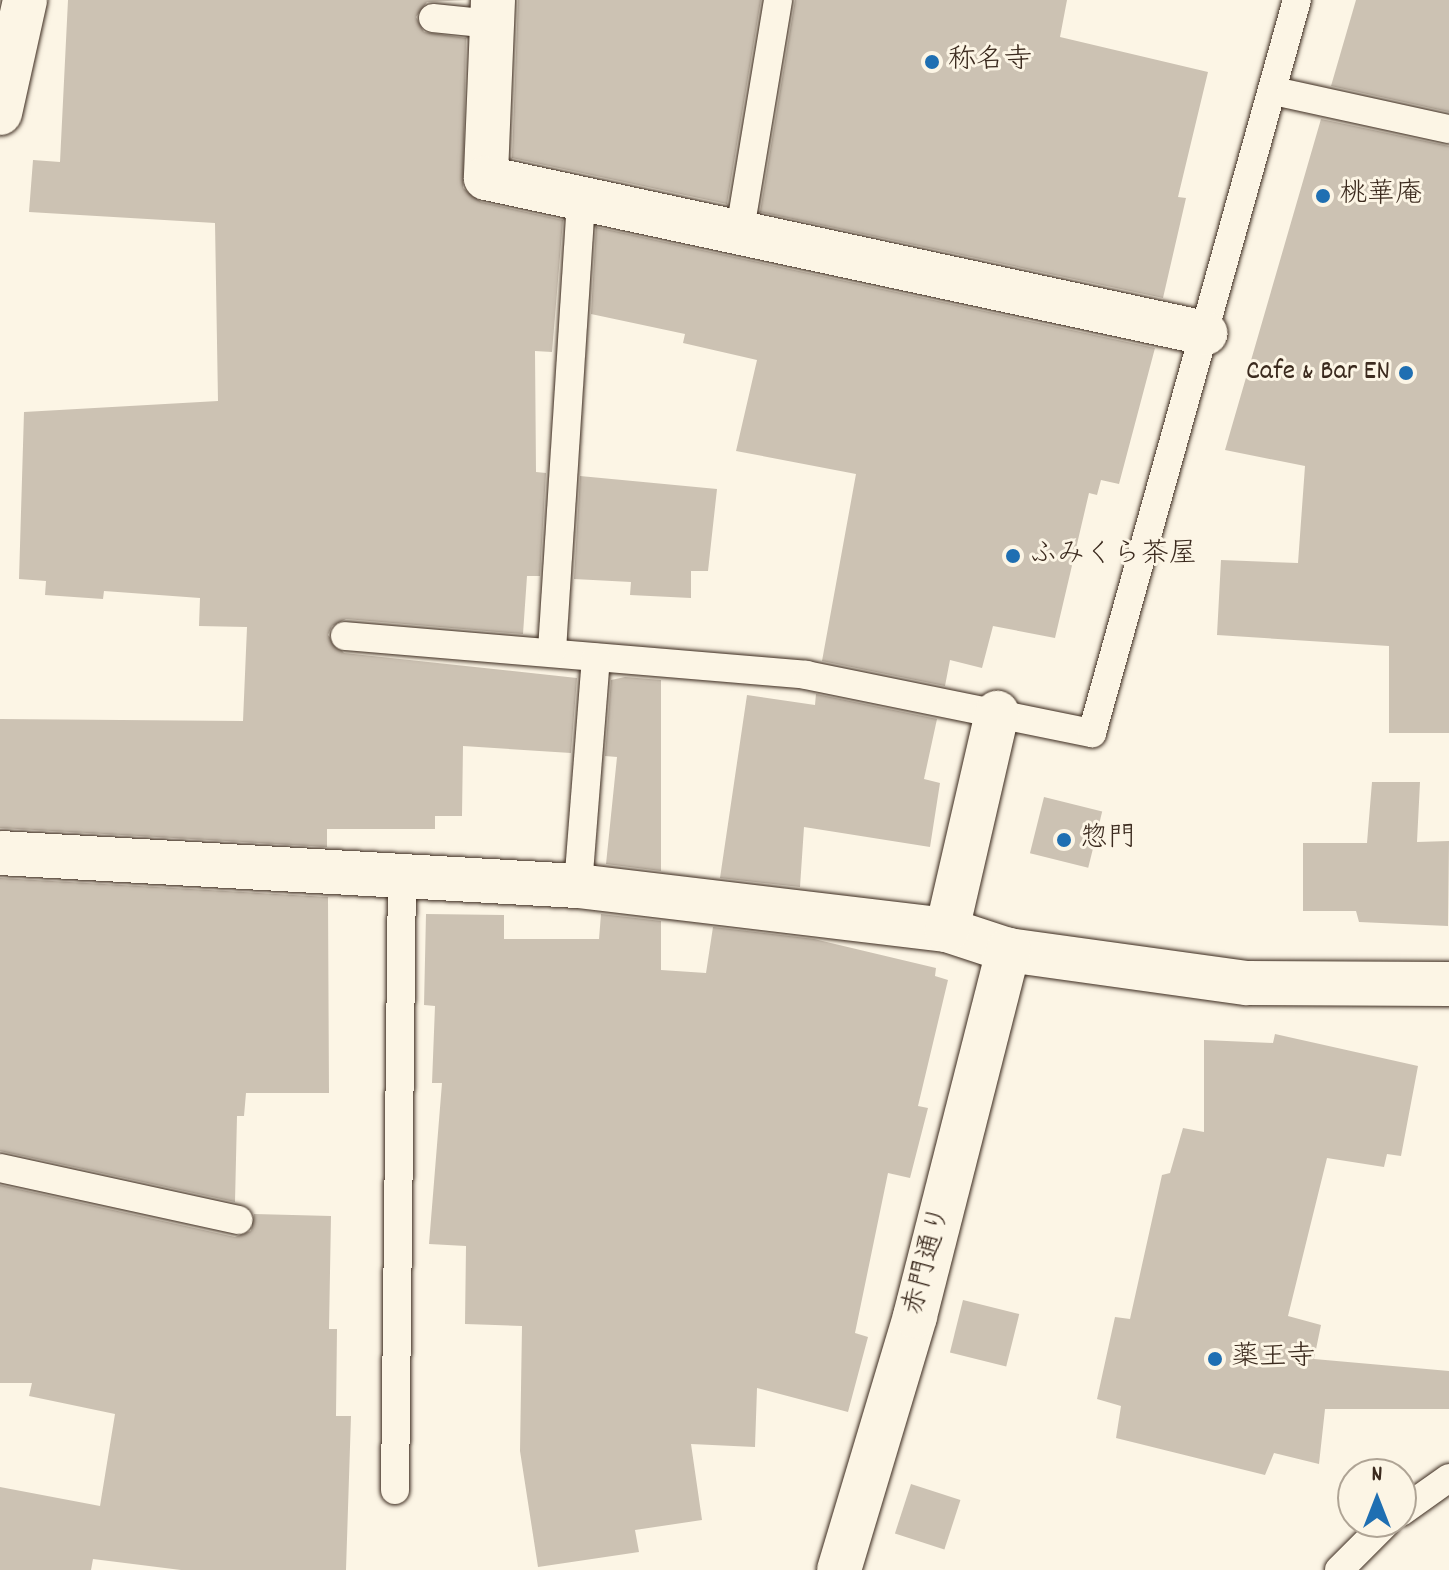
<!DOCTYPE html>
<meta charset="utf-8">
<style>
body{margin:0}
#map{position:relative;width:1449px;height:1570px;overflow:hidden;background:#fcf5e5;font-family:Dekko,"Klee One",sans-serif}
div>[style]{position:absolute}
.building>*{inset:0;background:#ccc2b3;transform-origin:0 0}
.roads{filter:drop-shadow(0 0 2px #3b2a1e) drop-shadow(0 0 2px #3b2a1e)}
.service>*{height:28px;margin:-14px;padding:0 14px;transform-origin:14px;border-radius:14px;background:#fcf5e5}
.minor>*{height:44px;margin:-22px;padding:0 22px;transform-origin:22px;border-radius:22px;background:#fcf5e5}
.dots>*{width:22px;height:22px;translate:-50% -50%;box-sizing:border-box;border:4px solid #fcf5e5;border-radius:50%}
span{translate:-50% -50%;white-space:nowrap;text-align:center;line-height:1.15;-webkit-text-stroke:6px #fcf5e5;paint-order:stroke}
.poi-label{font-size:28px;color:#3b2a1e}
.left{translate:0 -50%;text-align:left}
.right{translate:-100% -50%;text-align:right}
.street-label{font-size:28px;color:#3b2a1e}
.north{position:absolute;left:1337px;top:1458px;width:80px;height:80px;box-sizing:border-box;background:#fcf5e5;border:2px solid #afa495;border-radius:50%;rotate:0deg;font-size:22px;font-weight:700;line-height:32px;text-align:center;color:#3b2a1e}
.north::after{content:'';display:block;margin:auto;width:28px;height:36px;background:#1f6fb2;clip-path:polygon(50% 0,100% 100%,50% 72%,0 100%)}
</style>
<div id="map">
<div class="building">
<div style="clip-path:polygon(68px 0,468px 0,427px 2px,416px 17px,424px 32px,466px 38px,463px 188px,481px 202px,563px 220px,552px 352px,535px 351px,536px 472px,546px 473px,540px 576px,527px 576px,523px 634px,346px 619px,332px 626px,328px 635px,344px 653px,577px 678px,571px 753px,463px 746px,462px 816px,435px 816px,435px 829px,327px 829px,327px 847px,0 828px,0 719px,243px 721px,247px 627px,199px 626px,200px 598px,104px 591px,103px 599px,45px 595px,46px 581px,19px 579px,24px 412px,218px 401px,215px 223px,29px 212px,33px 160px,60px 162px)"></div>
<div style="clip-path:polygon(518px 0,761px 0,727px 204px,512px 158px)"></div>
<div style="clip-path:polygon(795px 0,1067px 0,1060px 37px,1208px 72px,1178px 197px,1186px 198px,1163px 298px,760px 212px)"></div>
<div style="clip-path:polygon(1356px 0,1449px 0,1449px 112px,1331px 86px)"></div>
<div style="clip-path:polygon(1321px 119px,1449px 146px,1449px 733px,1389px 733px,1389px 646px,1217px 635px,1221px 560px,1298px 563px,1305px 466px,1225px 450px)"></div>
<div style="clip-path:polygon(596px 227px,1155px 348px,1119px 484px,1101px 480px,1097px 495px,1089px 493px,1055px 638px,993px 626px,982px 668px,950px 660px,945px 686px,822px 661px,856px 474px,736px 451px,757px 360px,683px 343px,685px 334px,591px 314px)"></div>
<div style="clip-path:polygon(580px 476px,717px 489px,708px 571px,691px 571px,691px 598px,630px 595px,631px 582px,574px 579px)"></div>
<div style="clip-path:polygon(625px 677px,661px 680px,661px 871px,606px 864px,617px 757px,605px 756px,611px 680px)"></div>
<div style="clip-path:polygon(816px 694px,937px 719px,924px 779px,940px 783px,930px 847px,804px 827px,800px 887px,720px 878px,747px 695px,815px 705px)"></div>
<div style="clip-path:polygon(1372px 782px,1420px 782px,1417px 842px,1449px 841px,1448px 926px,1359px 922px,1356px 911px,1303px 911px,1303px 843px,1367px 843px)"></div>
<div style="left:1044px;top:797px;width:60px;height:58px;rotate:14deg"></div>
<div style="clip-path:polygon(0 878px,328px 897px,329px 1093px,246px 1093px,244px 1116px,237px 1116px,235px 1202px,0 1151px)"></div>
<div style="clip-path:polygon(426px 914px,504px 915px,504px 939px,599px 939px,601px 914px,661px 921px,661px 970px,706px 973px,713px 927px,814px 939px,936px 968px,935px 976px,948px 980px,918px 1106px,928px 1108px,910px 1178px,888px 1173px,855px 1333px,868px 1337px,848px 1412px,757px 1388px,755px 1447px,691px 1444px,702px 1520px,635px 1530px,639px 1552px,538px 1567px,520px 1451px,522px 1326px,465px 1324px,466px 1246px,429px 1244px,442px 1083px,432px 1083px,435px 1006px,424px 1005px)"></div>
<div style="clip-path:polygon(1275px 1034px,1418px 1066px,1401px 1156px,1387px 1154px,1384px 1167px,1327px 1158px,1288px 1316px,1321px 1325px,1314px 1359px,1449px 1371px,1449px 1409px,1325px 1409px,1319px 1464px,1274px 1453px,1265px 1475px,1116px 1438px,1121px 1406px,1097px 1399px,1115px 1317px,1130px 1319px,1162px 1175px,1170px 1173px,1183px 1128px,1204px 1132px,1204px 1040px,1273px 1043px)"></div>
<div style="clip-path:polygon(0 1185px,235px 1237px,251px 1231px,254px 1214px,331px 1216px,329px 1329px,337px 1329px,336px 1416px,351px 1416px,346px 1570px,181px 1570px,93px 1559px,91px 1570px,0 1570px,0 1487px,100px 1506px,115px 1414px,29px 1396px,32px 1383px,0 1383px)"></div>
<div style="left:963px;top:1300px;width:58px;height:54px;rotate:14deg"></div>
<div style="left:911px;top:1484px;width:52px;height:52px;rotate:18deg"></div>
</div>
<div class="roads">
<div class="service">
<div style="left:433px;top:18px;width:59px;rotate:5.8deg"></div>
<div style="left:1274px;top:91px;width:179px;rotate:12.3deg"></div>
<div style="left:739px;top:236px;width:239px;rotate:-80.6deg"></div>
<div style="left:345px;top:636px;width:463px;rotate:4.8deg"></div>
<div style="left:806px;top:675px;width:292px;rotate:11.5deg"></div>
<div style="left:1092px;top:733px;width:761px;rotate:-74.38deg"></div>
<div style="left:552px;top:650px;width:449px;rotate:-86.3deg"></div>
<div style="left:578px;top:886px;width:229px;rotate:-85.5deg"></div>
<div style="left:0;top:1168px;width:244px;rotate:12.3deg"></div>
<div style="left:395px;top:1490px;width:613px;rotate:-89.35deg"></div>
<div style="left:1401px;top:1512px;width:59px;rotate:-35.3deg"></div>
<div style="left:1339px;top:1570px;width:68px;rotate:-45deg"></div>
</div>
<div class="minor">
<div style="left:493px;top:0;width:178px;rotate:92.3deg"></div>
<div style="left:486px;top:178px;width:736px;rotate:12.17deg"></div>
<div style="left:0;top:113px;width:116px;rotate:-77.5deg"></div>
<div style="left:0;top:853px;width:579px;rotate:3.27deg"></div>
<div style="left:578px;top:886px;width:372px;rotate:6.8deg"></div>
<div style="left:947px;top:930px;width:64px;rotate:18.2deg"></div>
<div style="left:1008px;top:950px;width:241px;rotate:7.9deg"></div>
<div style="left:1247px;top:983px;width:202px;rotate:0.3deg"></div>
<div style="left:947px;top:930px;width:223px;rotate:-77deg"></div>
<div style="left:839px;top:1570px;width:265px;rotate:-73.3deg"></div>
<div style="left:915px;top:1316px;width:378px;rotate:-75.7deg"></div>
</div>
</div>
<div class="dots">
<div style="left:932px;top:62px;background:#1f6fb2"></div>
<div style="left:1323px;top:196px;background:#1f6fb2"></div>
<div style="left:1406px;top:373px;background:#1f6fb2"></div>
<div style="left:1013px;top:556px;background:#1f6fb2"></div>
<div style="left:1064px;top:840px;background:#1f6fb2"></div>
<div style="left:1215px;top:1359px;background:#1f6fb2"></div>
</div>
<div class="poi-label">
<span class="left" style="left:948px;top:62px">称名寺</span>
<span class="left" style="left:1339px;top:196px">桃華庵</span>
<span class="right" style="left:1390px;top:373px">Cafe &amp; Bar EN</span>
<span class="left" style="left:1029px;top:556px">ふみくら茶屋</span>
<span class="left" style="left:1080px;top:840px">惣門</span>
<span class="left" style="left:1231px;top:1359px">薬王寺</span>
</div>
<div class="street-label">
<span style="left:929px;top:1261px;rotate:-75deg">赤門通り</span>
</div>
<div class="north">N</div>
</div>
